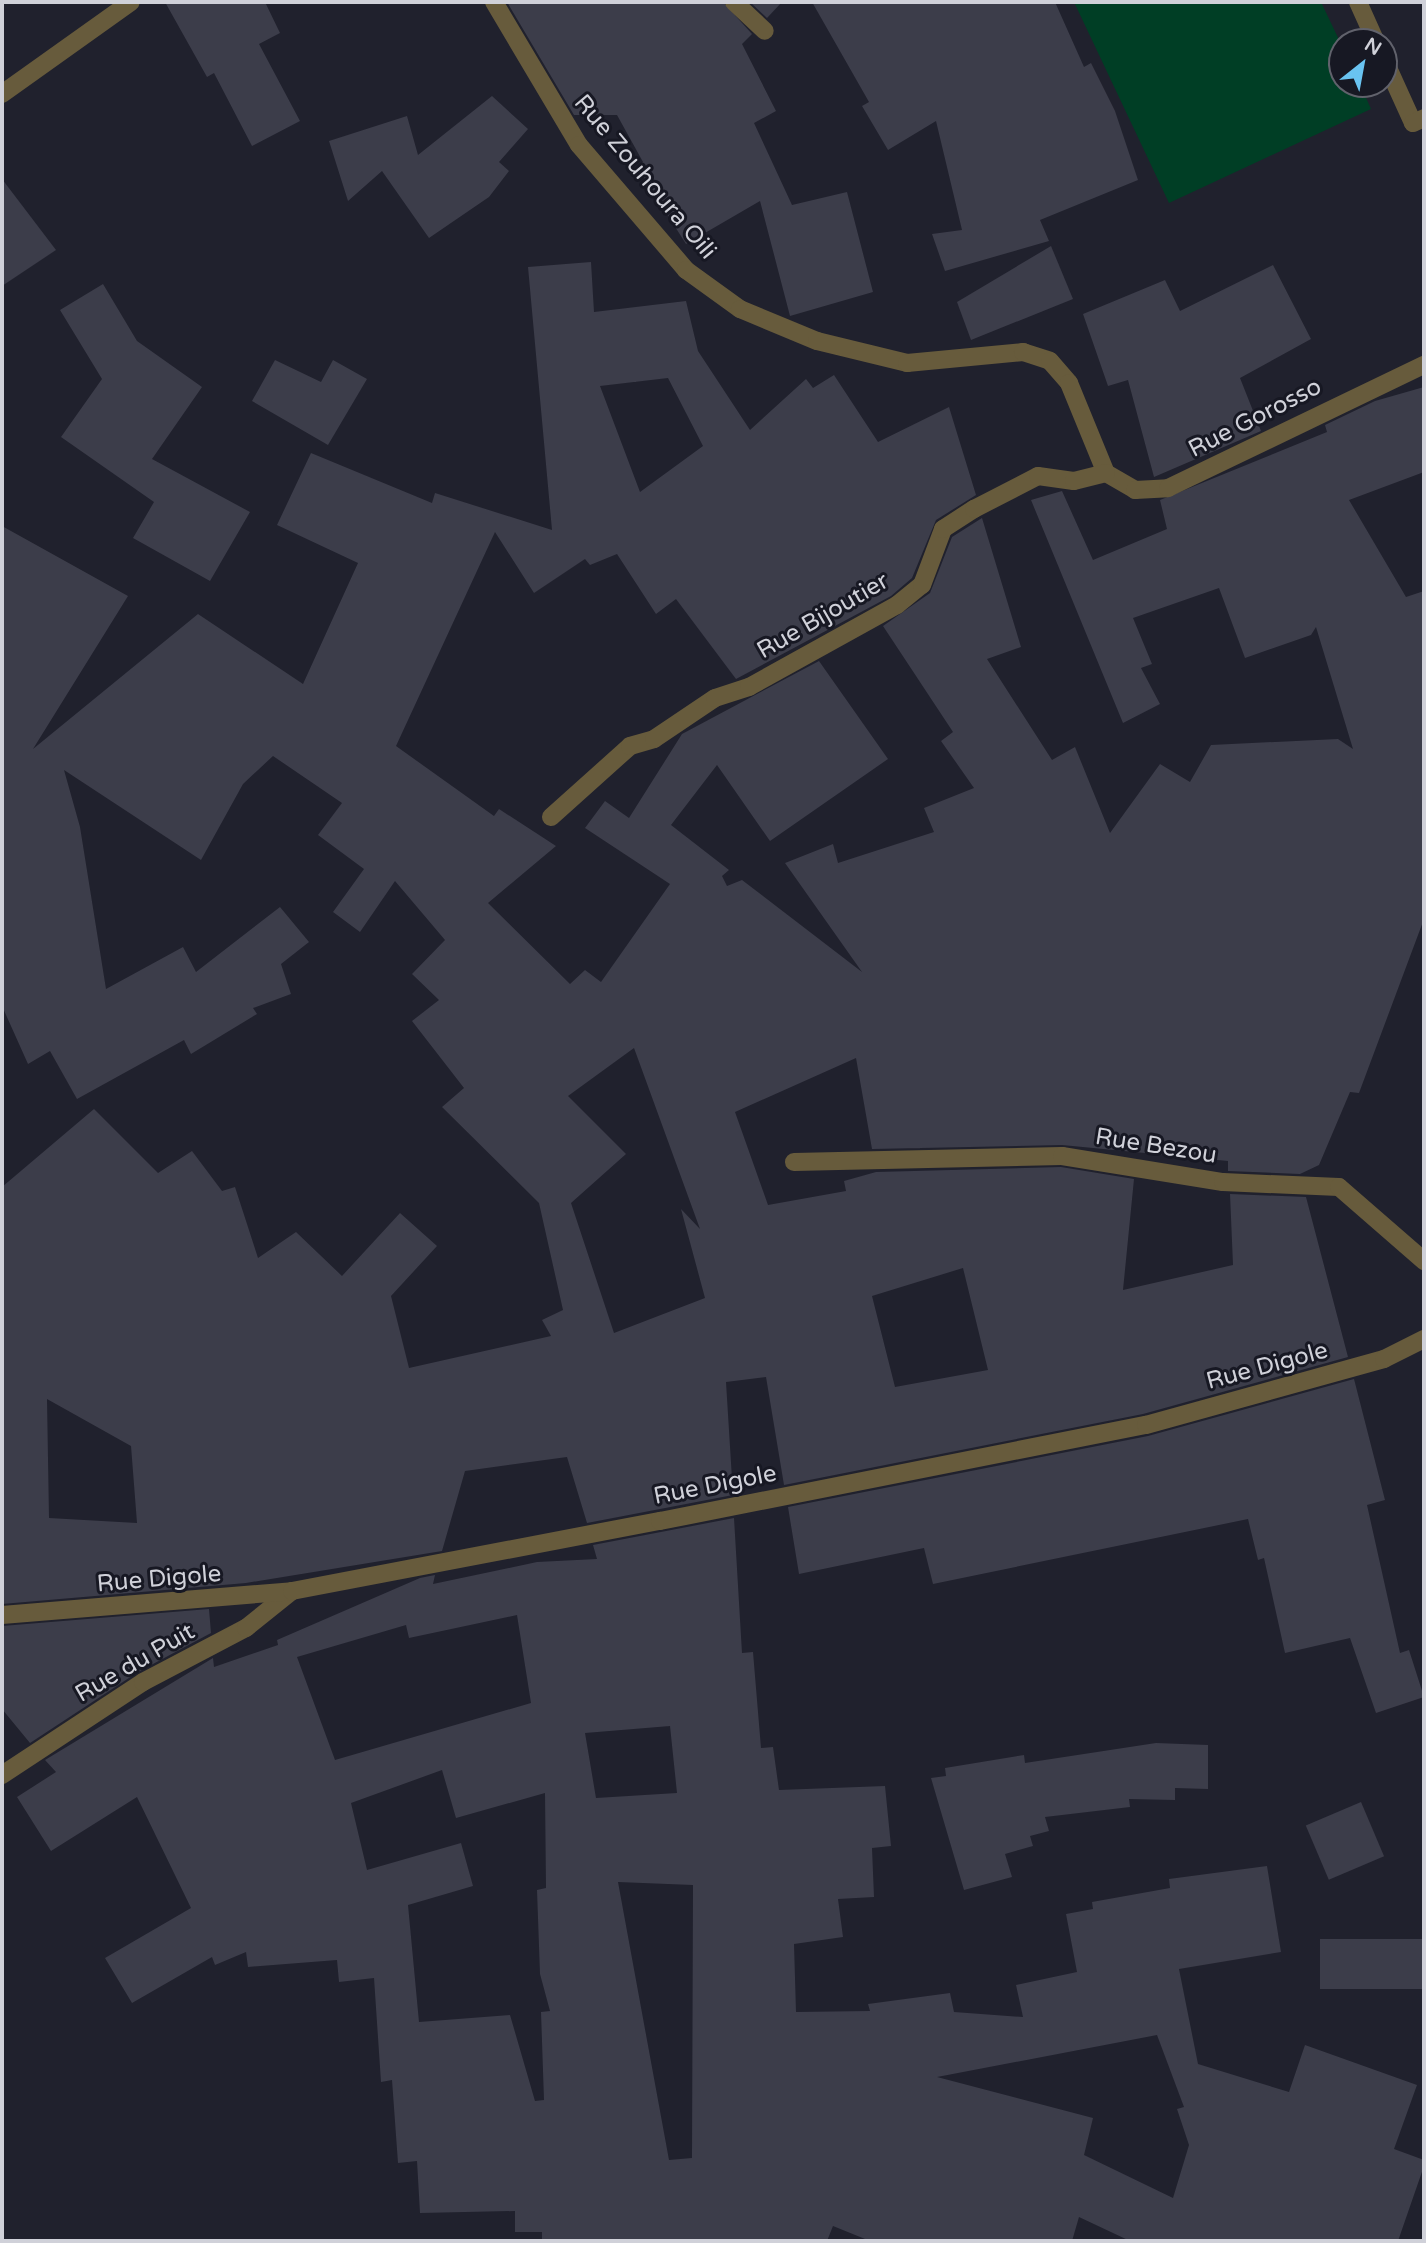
<!DOCTYPE html>
<style>
body{margin:0}
#map{position:relative;width:1426px;height:2243px;overflow:hidden;background:#20212d;font-family:"Varela Round",sans-serif}
div>[style]{position:absolute}
.green>*{inset:0;background:#003e25}
.building>*{inset:0;background:#3c3d4a;transform-origin:0 0}
.service>*{height:18px;margin:-9px;padding:0 9px;transform-origin:9px;border-radius:9px;background:#675b3c}
.minor>*{height:18px;margin:-9px;padding:0 9px;transform-origin:9px;border-radius:9px;background:#675b3c}
span{translate:-50% -50%;white-space:nowrap;text-align:center;line-height:1.15;-webkit-text-stroke:6px #171823;paint-order:stroke}
.street-label{font-size:24px;color:#d0d1d9}
.frame{position:absolute;inset:0;border:4px solid #d0d1d9;pointer-events:none}
.north{position:absolute;left:1328px;top:28px;width:70px;height:70px;box-sizing:border-box;background:#171823;border:2px solid #61626c;border-radius:50%;rotate:31deg;font-size:19px;font-weight:700;line-height:28px;text-align:center;color:#d0d1d9}
.north::after{content:'';display:block;margin:auto;width:24px;height:32px;background:#69c3f1;clip-path:polygon(50% 0,100% 100%,50% 72%,0 100%)}
</style>
<div id="map">
<div class="green">
<div style="clip-path:polygon(1074px 2px,1321px 2px,1342px 46px,1342px 84px,1360px 84px,1371px 109px,1169px 203px)"></div>
</div>
<div class="building">
<div style="clip-path:polygon(165px 2px,265px 2px,280px 33px,259px 44px,300px 121px,252px 146px,214px 73px,207px 77px)"></div>
<div style="clip-path:polygon(507px 2px,723px 2px,752px 34px,742px 44px,776px 111px,754px 123px,792px 205px,847px 192px,873px 292px,790px 316px,760px 201px,686px 244px,637px 167px,643px 162px,617px 115px,574px 115px)"></div>
<div style="clip-path:polygon(750px 2px,782px 2px,767px 18px)"></div>
<div style="clip-path:polygon(812px 2px,1055px 2px,1084px 67px,1091px 63px,1115px 111px,1138px 180px,1040px 220px,1049px 241px,945px 271px,932px 234px,962px 230px,936px 121px,888px 150px,862px 106px,869px 102px)"></div>
<div style="clip-path:polygon(492px 96px,528px 129px,499px 162px,509px 171px,489px 197px,429px 238px,382px 171px,348px 201px,329px 141px,407px 116px,418px 155px)"></div>
<div style="clip-path:polygon(2px 179px,56px 250px,2px 286px)"></div>
<div style="clip-path:polygon(1051px 246px,1073px 299px,971px 340px,957px 302px)"></div>
<div style="clip-path:polygon(evenodd,591px 262px,594px 312px,686px 301px,698px 351px,750px 430px,806px 379px,813px 388px,834px 375px,878px 442px,949px 407px,976px 495px,936px 520px,912px 578px,891px 596px,736px 679px,676px 599px,656px 614px,617px 554px,590px 565px,585px 559px,534px 593px,495px 532px,396px 746px,494px 816px,499px 809px,556px 846px,488px 903px,570px 984px,585px 970px,601px 982px,670px 884px,585px 828px,605px 801px,629px 818px,682px 734px,819px 661px,888px 759px,770px 841px,717px 765px,671px 825px,729px 870px,722px 876px,727px 886px,742px 880px,862px 972px,785px 863px,833px 844px,838px 863px,934px 832px,924px 808px,974px 788px,941px 741px,953px 732px,883px 626px,930px 593px,952px 537px,982px 518px,1021px 647px,987px 659px,1052px 760px,1075px 747px,1110px 833px,1160px 764px,1190px 782px,1211px 745px,1338px 739px,1353px 749px,1316px 627px,1311px 635px,1245px 658px,1219px 588px,1133px 618px,1152px 664px,1141px 668px,1160px 704px,1123px 723px,1031px 500px,1062px 491px,1093px 560px,1167px 529px,1160px 500px,1327px 432px,1325px 425px,1375px 401px,1424px 387px,1424px 472px,1349px 500px,1406px 597px,1424px 591px,1424px 919px,1359px 1093px,1350px 1092px,1319px 1165px,1300px 1174px,1228px 1171px,1228px 1161px,1062px 1145px,872px 1149px,856px 1058px,735px 1112px,768px 1205px,846px 1191px,844px 1181px,876px 1172px,1061px 1167px,1134px 1179px,1123px 1290px,1233px 1265px,1230px 1194px,1306px 1197px,1348px 1357px,1143px 1414px,784px 1485px,766px 1377px,726px 1382px,733px 1495px,587px 1523px,567px 1457px,465px 1471px,442px 1551px,246px 1583px,2px 1604px,2px 1187px,94px 1109px,158px 1173px,192px 1151px,222px 1191px,235px 1187px,258px 1258px,296px 1232px,342px 1276px,400px 1213px,437px 1246px,391px 1296px,409px 1368px,551px 1336px,542px 1320px,563px 1310px,539px 1203px,442px 1107px,464px 1088px,412px 1021px,439px 1000px,412px 974px,445px 940px,395px 881px,360px 932px,333px 912px,364px 869px,318px 835px,342px 803px,273px 756px,243px 784px,201px 860px,64px 770px,80px 827px,106px 989px,183px 947px,196px 972px,280px 907px,309px 942px,281px 964px,291px 994px,253px 1008px,257px 1014px,191px 1054px,184px 1040px,77px 1099px,50px 1051px,28px 1064px,2px 1006px,2px 526px,128px 596px,33px 749px,198px 614px,303px 684px,358px 563px,277px 525px,311px 453px,432px 503px,435px 493px,552px 530px,528px 267px,591px 262px,668px 378px,703px 446px,640px 492px,600px 386px,668px 378px,591px 262px,634px 1048px,700px 1229px,681px 1209px,705px 1298px,614px 1333px,571px 1203px,626px 1154px,568px 1096px,634px 1048px,591px 262px,963px 1268px,988px 1370px,895px 1387px,872px 1296px,963px 1268px,591px 262px,47px 1399px,131px 1446px,137px 1523px,49px 1518px,47px 1399px)"></div>
<div style="clip-path:polygon(1273px 265px,1311px 339px,1240px 378px,1261px 431px,1154px 477px,1128px 380px,1108px 386px,1083px 314px,1165px 280px,1180px 311px)"></div>
<div style="clip-path:polygon(103px 284px,137px 341px,202px 387px,152px 459px,250px 512px,210px 581px,133px 538px,154px 502px,61px 437px,102px 379px,60px 310px)"></div>
<div style="clip-path:polygon(275px 360px,321px 382px,333px 360px,367px 379px,328px 445px,252px 401px)"></div>
<div style="clip-path:polygon(1354px 1379px,1385px 1500px,1367px 1505px,1400px 1653px,1409px 1650px,1424px 1697px,1376px 1713px,1350px 1638px,1285px 1653px,1264px 1558px,1258px 1560px,1248px 1519px,933px 1584px,924px 1548px,799px 1574px,788px 1507px,1148px 1436px)"></div>
<div style="clip-path:polygon(evenodd,734px 1518px,742px 1653px,753px 1652px,761px 1748px,773px 1747px,779px 1790px,885px 1786px,891px 1846px,872px 1848px,874px 1897px,838px 1899px,843px 1937px,794px 1944px,796px 2012px,870px 2011px,868px 2004px,950px 1993px,954px 2012px,1023px 2017px,1016px 1985px,1077px 1972px,1066px 1914px,1093px 1909px,1092px 1902px,1170px 1888px,1169px 1879px,1267px 1866px,1281px 1952px,1179px 1969px,1198px 2064px,1289px 2092px,1305px 2045px,1417px 2085px,1394px 2149px,1424px 2160px,1424px 2166px,1398px 2241px,1130px 2241px,1079px 2217px,1072px 2241px,870px 2241px,833px 2226px,827px 2241px,542px 2241px,542px 2232px,515px 2232px,515px 2211px,420px 2213px,417px 2161px,398px 2163px,392px 2080px,381px 2082px,374px 1978px,339px 1982px,337px 1960px,248px 1967px,246px 1952px,215px 1965px,212px 1957px,132px 2003px,105px 1958px,191px 1908px,137px 1797px,51px 1851px,17px 1797px,56px 1772px,45px 1760px,213px 1658px,214px 1667px,278px 1645px,277px 1640px,420px 1578px,435px 1575px,433px 1584px,537px 1562px,597px 1559px,593px 1545px,734px 1518px,517px 1615px,531px 1703px,335px 1760px,297px 1657px,406px 1625px,409px 1638px,517px 1615px,734px 1518px,670px 1726px,677px 1793px,596px 1798px,585px 1733px,670px 1726px,734px 1518px,442px 1770px,456px 1818px,545px 1793px,546px 1888px,537px 1890px,540px 1974px,550px 2011px,541px 2012px,544px 2100px,535px 2101px,510px 2015px,419px 2022px,408px 1905px,473px 1886px,461px 1843px,367px 1870px,351px 1803px,442px 1770px,734px 1518px,618px 1882px,693px 1885px,692px 2158px,669px 2160px,618px 1882px,734px 1518px,1157px 2035px,1184px 2107px,1177px 2109px,1189px 2145px,1173px 2198px,1084px 2155px,1093px 2118px,937px 2077px,1157px 2035px)"></div>
<div style="clip-path:polygon(209px 1609px,211px 1633px,138px 1672px,30px 1743px,2px 1709px,2px 1626px)"></div>
<div style="clip-path:polygon(1156px 1743px,1208px 1745px,1208px 1789px,1175px 1788px,1175px 1800px,1129px 1799px,1130px 1807px,1045px 1817px,1049px 1831px,1030px 1836px,1033px 1846px,1005px 1854px,1012px 1877px,964px 1890px,931px 1778px,946px 1776px,945px 1768px,1024px 1755px,1025px 1763px)"></div>
<div style="left:1361px;top:1802px;width:59px;height:60px;rotate:67deg"></div>
<div style="left:1424px;top:1939px;width:50px;height:104px;rotate:90deg"></div>
</div>
<div class="service">
<div style="left:2px;top:1775px;width:169px;rotate:-33.4deg"></div>
<div style="left:143px;top:1682px;width:116px;rotate:-27.7deg"></div>
<div style="left:246px;top:1628px;width:59px;rotate:-38.8deg"></div>
</div>
<div class="minor">
<div style="left:494px;top:2px;width:166px;rotate:59.3deg"></div>
<div style="left:579px;top:145px;width:165px;rotate:49.4deg"></div>
<div style="left:686px;top:270px;width:67px;rotate:35.8deg"></div>
<div style="left:740px;top:309px;width:83px;rotate:22.6deg"></div>
<div style="left:817px;top:341px;width:93px;rotate:13.7deg"></div>
<div style="left:907px;top:363px;width:117px;rotate:-5.4deg"></div>
<div style="left:1023px;top:352px;width:28px;rotate:18deg"></div>
<div style="left:1050px;top:361px;width:29px;rotate:49deg"></div>
<div style="left:1069px;top:383px;width:97px;rotate:67.7deg"></div>
<div style="left:734px;top:2px;width:42px;rotate:43.1deg"></div>
<div style="left:1358px;top:2px;width:44px;rotate:65.8deg"></div>
<div style="left:1384px;top:59px;width:70px;rotate:65.6deg"></div>
<div style="left:1413px;top:123px;width:12px;rotate:-24deg"></div>
<div style="left:2px;top:94px;width:158px;rotate:-35.5deg"></div>
<div style="left:1106px;top:473px;width:34px;rotate:30deg"></div>
<div style="left:1135px;top:490px;width:33px;rotate:-3deg"></div>
<div style="left:1168px;top:488px;width:284px;rotate:-25.7deg"></div>
<div style="left:551px;top:817px;width:106px;rotate:-41.9deg"></div>
<div style="left:630px;top:746px;width:25px;rotate:-16deg"></div>
<div style="left:654px;top:739px;width:73px;rotate:-33.9deg"></div>
<div style="left:715px;top:698px;width:36px;rotate:-18deg"></div>
<div style="left:749px;top:687px;width:169px;rotate:-29deg"></div>
<div style="left:897px;top:605px;width:32px;rotate:-39deg"></div>
<div style="left:922px;top:585px;width:60px;rotate:-69.4deg"></div>
<div style="left:943px;top:529px;width:37px;rotate:-33deg"></div>
<div style="left:974px;top:509px;width:72px;rotate:-27.3deg"></div>
<div style="left:1038px;top:476px;width:36px;rotate:8deg"></div>
<div style="left:1074px;top:481px;width:33px;rotate:-14deg"></div>
<div style="left:794px;top:1162px;width:268px;rotate:-1.3deg"></div>
<div style="left:1062px;top:1156px;width:163px;rotate:9.2deg"></div>
<div style="left:1223px;top:1182px;width:116px;rotate:2.5deg"></div>
<div style="left:1339px;top:1187px;width:113px;rotate:41deg"></div>
<div style="left:2px;top:1615px;width:291px;rotate:-4.7deg"></div>
<div style="left:292px;top:1591px;width:375px;rotate:-10.8deg"></div>
<div style="left:660px;top:1521px;width:495px;rotate:-11.2deg"></div>
<div style="left:1146px;top:1425px;width:247px;rotate:-15.5deg"></div>
<div style="left:1384px;top:1359px;width:45px;rotate:-26.6deg"></div>
</div>
<div class="street-label">
<span style="left:645px;top:177px;rotate:50deg">Rue Zouhoura Oili</span>
<span style="left:1255px;top:418px;rotate:-27deg">Rue Gorosso</span>
<span style="left:823px;top:616px;rotate:-30deg">Rue Bijoutier</span>
<span style="left:1156px;top:1146px;rotate:9deg">Rue Bezou</span>
<span style="left:1267px;top:1366px;rotate:-15deg">Rue Digole</span>
<span style="left:715px;top:1485px;rotate:-11deg">Rue Digole</span>
<span style="left:159px;top:1579px;rotate:-5deg">Rue Digole</span>
<span style="left:135px;top:1663px;rotate:-30deg">Rue du Puit</span>
</div>
<div class="frame"></div>
<div class="north">N</div>
</div>
